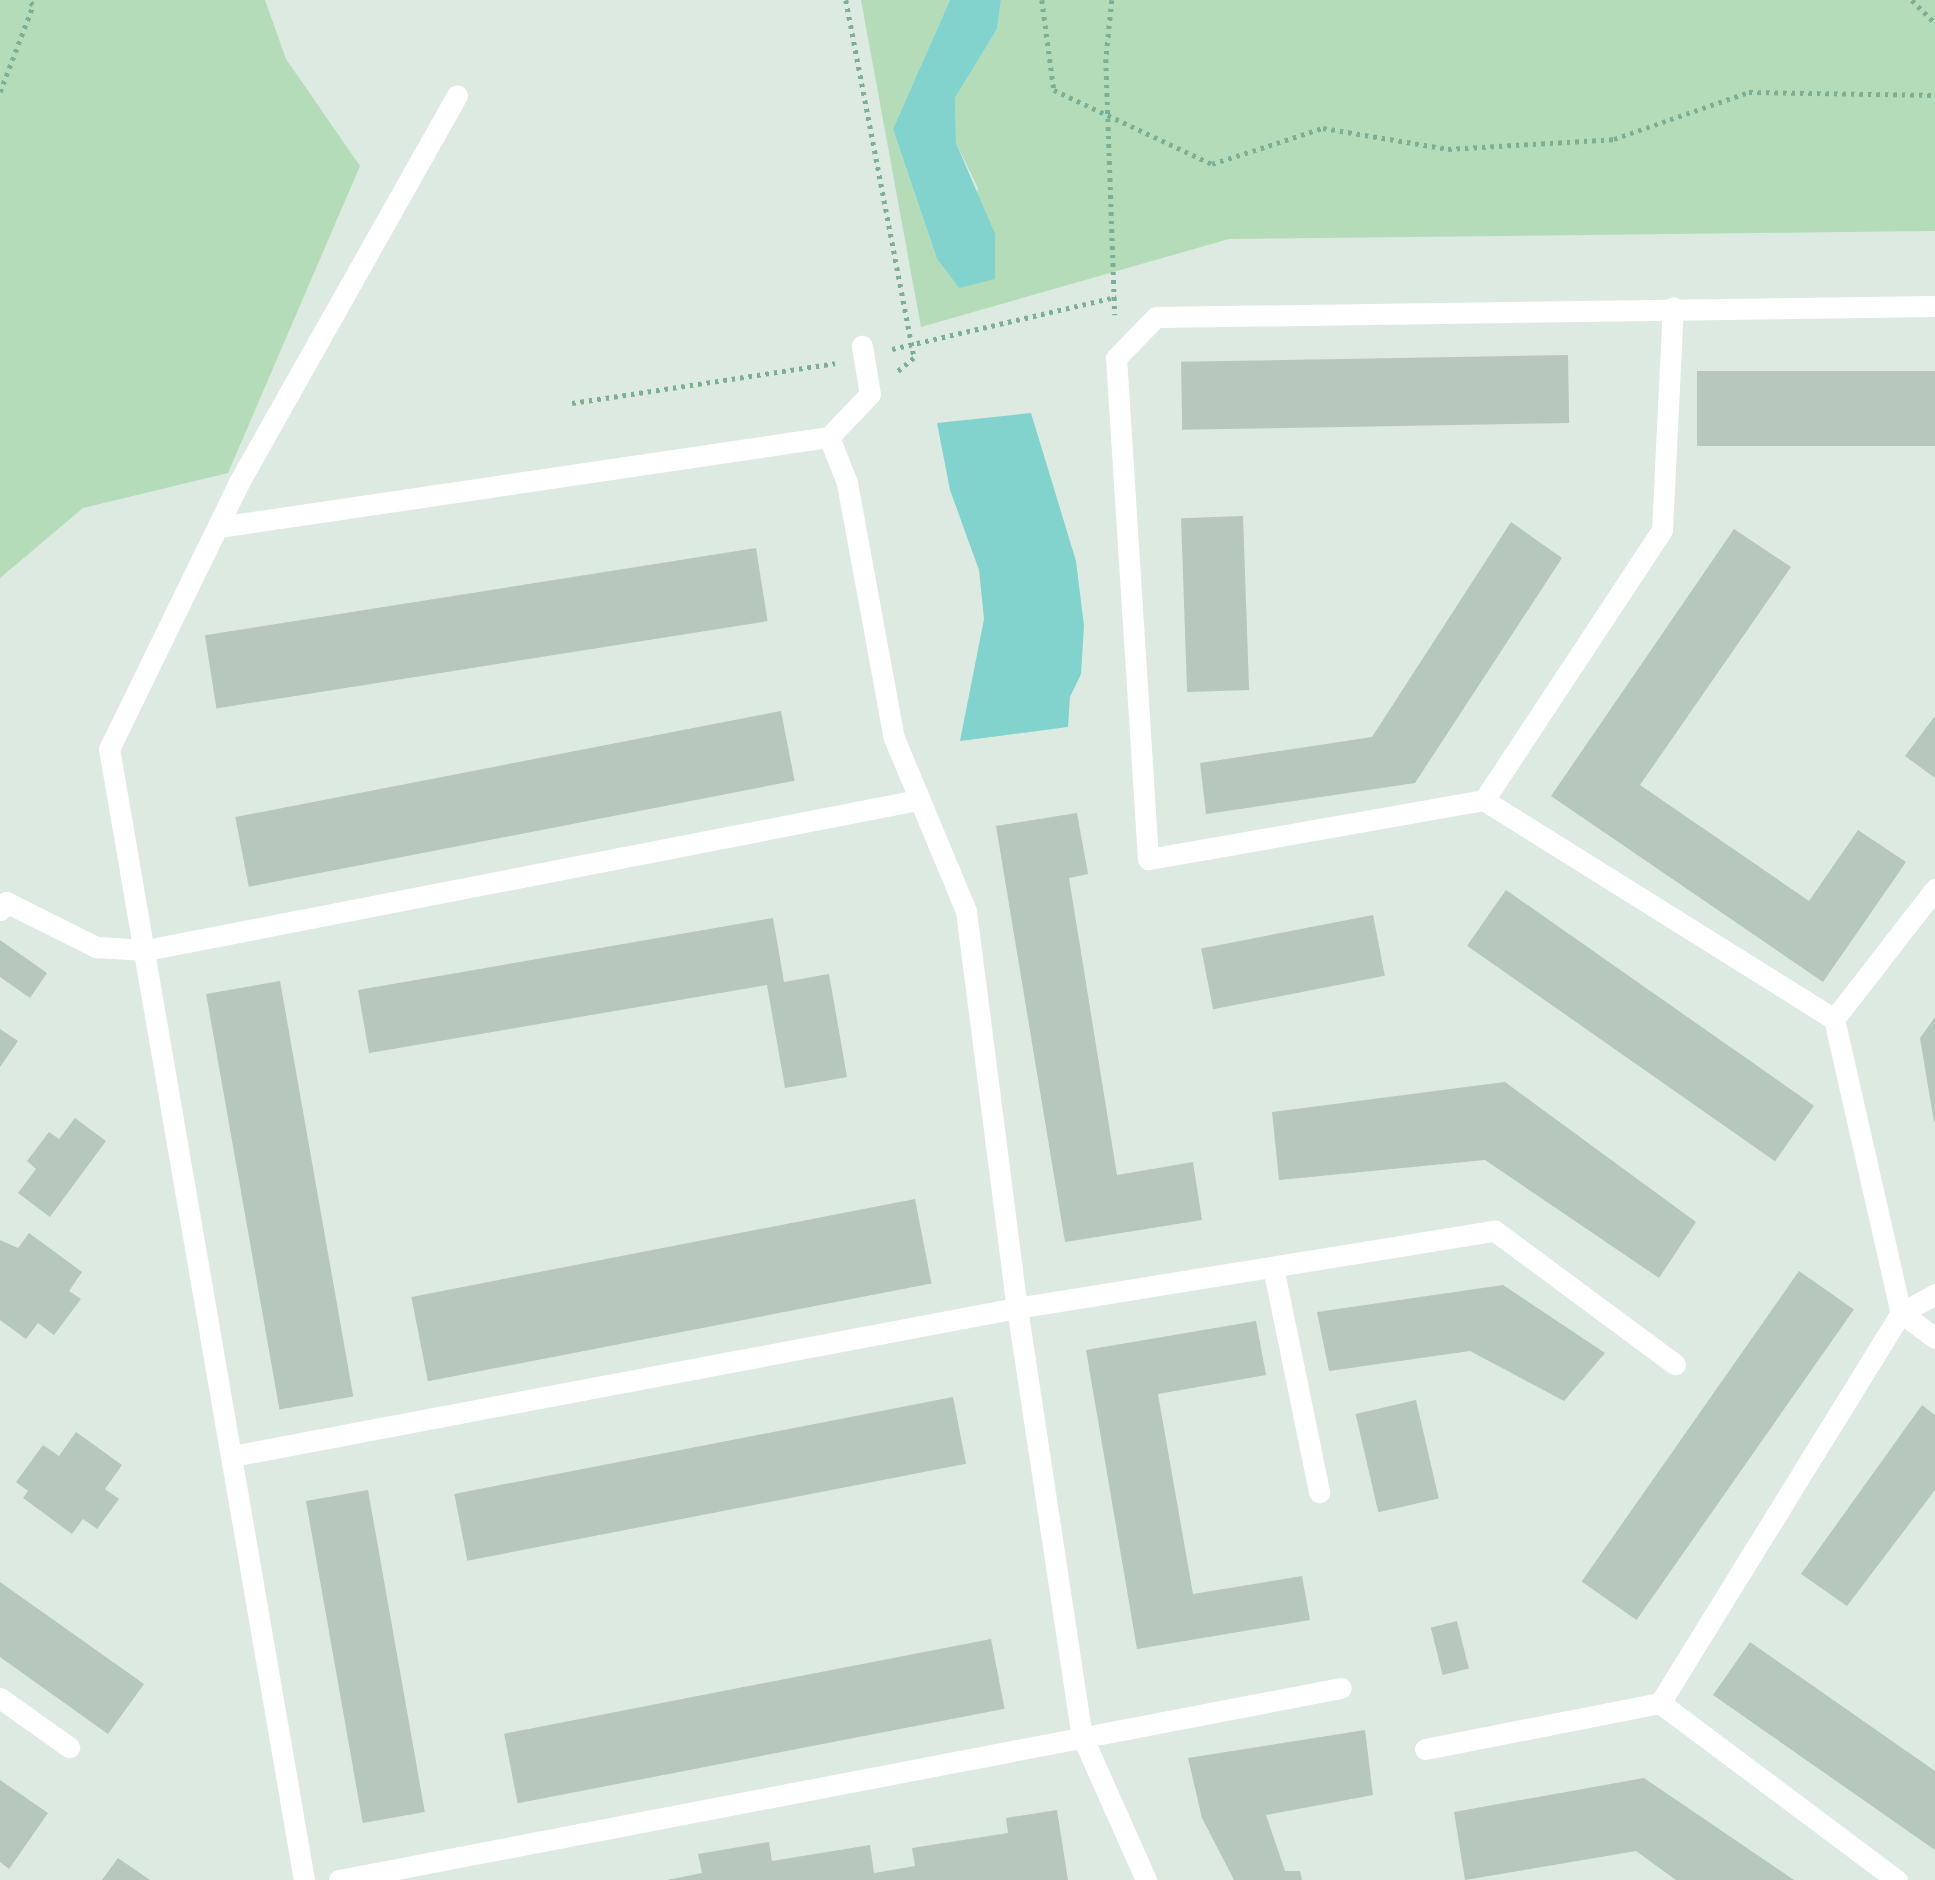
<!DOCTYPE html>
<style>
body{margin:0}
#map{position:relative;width:1935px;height:1880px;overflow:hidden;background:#ddeae2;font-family:Manrope,sans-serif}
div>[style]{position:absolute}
.green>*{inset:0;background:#b5dcb8}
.water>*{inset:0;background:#82d2ce}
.building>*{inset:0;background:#b6c7bd;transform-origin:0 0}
.path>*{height:4.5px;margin-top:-2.25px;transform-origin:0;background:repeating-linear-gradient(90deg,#7daf95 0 3.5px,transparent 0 8.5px)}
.minor>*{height:21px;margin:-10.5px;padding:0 10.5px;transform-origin:10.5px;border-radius:10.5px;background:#fff}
span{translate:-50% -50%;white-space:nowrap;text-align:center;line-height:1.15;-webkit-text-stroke:7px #eef7f0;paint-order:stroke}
</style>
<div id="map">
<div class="green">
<div style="clip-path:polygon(0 0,265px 0,286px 59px,360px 166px,228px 473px,83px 508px,0 578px)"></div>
<div style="clip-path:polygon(861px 0,950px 0,893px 129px,937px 259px,959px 288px,978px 188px,956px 143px,955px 98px,997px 29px,1001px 0,1935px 0,1935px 231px,1229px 239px,921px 327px)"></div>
</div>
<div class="water">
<div style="clip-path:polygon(950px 0,1001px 0,997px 29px,955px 98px,956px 143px,995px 234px,995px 279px,959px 288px,937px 259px,893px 129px)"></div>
<div style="clip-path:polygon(1031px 413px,1076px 561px,1084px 626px,1081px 674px,1070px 697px,1068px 727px,960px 741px,984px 619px,979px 570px,950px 490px,937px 423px)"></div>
</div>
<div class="building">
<div style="left:1568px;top:355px;width:68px;height:387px;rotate:89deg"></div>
<div style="left:1935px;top:371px;width:75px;height:238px;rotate:90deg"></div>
<div style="left:1243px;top:516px;width:174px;height:62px;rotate:88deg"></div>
<div style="clip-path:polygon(1511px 522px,1562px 558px,1415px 783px,1206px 814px,1200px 763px,1372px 737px)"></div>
<div style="clip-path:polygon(1734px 529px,1791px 567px,1640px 785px,1809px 901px,1858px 830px,1906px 862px,1823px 982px,1551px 796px)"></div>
<div style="left:756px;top:548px;width:74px;height:558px;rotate:81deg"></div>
<div style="left:781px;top:711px;width:71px;height:556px;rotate:79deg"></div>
<div style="clip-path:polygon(1935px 716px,1935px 778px,1905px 756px)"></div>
<div style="clip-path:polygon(1077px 813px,1088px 874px,1069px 878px,1117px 1175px,1193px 1162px,1202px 1220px,1065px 1242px,996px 826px)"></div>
<div style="left:1506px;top:890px;width:376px;height:68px;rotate:35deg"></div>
<div style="left:1373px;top:915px;width:62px;height:175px;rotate:79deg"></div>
<div style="clip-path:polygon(773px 918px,784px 982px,829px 974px,847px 1077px,785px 1088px,767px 985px,369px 1053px,358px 990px)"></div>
<div style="clip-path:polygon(0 940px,47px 973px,30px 998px,0 977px)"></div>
<div style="left:280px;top:981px;width:422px;height:75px;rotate:80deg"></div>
<div style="clip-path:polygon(1935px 1017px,1935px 1122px,1934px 1122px,1920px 1038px)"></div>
<div style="clip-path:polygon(0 1029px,18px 1041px,0 1067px)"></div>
<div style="clip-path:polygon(1505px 1082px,1696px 1222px,1659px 1278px,1485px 1160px,1279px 1180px,1272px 1112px)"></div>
<div style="clip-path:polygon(75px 1118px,106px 1141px,50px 1217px,18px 1193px,36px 1169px,27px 1161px,49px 1132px,59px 1139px)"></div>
<div style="left:915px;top:1199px;width:86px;height:513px;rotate:79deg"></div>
<div style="clip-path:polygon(29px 1233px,82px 1272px,69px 1291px,81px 1299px,54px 1335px,38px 1323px,26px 1339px,0 1320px,0 1240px,18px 1248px)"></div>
<div style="left:1799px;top:1271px;width:67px;height:379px;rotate:35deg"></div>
<div style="clip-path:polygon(1503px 1285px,1605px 1353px,1564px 1401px,1470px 1351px,1329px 1371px,1317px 1312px)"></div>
<div style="clip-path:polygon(1256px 1321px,1266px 1375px,1158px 1394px,1193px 1594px,1302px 1576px,1310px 1620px,1137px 1649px,1086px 1350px)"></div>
<div style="left:953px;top:1397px;width:68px;height:508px;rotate:79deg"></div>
<div style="left:1416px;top:1400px;width:101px;height:62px;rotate:77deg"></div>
<div style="clip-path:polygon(1922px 1405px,1935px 1415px,1935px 1490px,1847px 1606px,1801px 1574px)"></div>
<div style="clip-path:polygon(76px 1432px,122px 1465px,105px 1489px,119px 1499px,97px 1529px,83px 1519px,72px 1534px,23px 1498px,28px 1491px,16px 1482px,43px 1445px,59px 1456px)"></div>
<div style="left:368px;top:1490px;width:327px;height:63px;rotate:80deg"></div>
<div style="clip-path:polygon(0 1582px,144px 1684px,108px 1734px,0 1657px)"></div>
<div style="left:1457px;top:1621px;width:49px;height:27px;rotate:76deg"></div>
<div style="left:991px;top:1639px;width:71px;height:496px;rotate:79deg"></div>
<div style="clip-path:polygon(1750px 1642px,1935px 1771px,1935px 1850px,1713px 1695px)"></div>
<div style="clip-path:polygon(1365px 1730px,1373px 1795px,1266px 1815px,1285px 1871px,1300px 1871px,1302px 1880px,1234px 1880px,1202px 1818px,1188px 1758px)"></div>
<div style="clip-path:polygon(1644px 1778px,1794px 1880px,1676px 1880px,1636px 1851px,1465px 1880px,1454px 1812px)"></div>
<div style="clip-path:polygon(0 1780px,48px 1813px,9px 1869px,0 1862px)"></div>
<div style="clip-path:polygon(1057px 1810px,1068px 1880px,667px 1880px,702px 1873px,698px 1854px,769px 1842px,772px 1861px,870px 1845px,874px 1873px,915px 1866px,912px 1848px,1008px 1833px,1006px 1818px)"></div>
<div style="clip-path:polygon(118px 1858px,150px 1880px,102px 1880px)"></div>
</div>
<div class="path">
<div style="left:846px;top:0;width:364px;rotate:79.2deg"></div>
<div style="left:914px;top:358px;width:23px;rotate:140deg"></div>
<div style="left:1042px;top:0;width:91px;rotate:82.4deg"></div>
<div style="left:1054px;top:90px;width:174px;rotate:25.1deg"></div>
<div style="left:1212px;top:164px;width:117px;rotate:-18deg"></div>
<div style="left:1323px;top:128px;width:127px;rotate:9.5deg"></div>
<div style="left:1448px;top:149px;width:166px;rotate:-3.4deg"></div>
<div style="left:1614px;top:139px;width:143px;rotate:-19.2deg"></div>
<div style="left:1749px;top:92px;width:186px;rotate:0.9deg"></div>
<div style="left:1112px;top:0;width:59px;rotate:95.8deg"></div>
<div style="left:1106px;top:59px;width:256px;rotate:88deg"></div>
<div style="left:1912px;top:0;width:33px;rotate:45deg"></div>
<div style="left:0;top:92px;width:93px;rotate:-69.2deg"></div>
<div style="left:33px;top:5px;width:8px;rotate:-140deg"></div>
<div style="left:892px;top:349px;width:230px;rotate:-13.1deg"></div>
<div style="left:572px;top:403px;width:266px;rotate:-8.6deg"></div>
</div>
<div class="minor">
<div style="left:829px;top:437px;width:59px;rotate:-46.4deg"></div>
<div style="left:870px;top:394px;width:49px;rotate:-99.5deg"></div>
<div style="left:219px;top:527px;width:617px;rotate:-8.39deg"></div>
<div style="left:829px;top:437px;width:49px;rotate:68.6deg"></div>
<div style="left:847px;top:483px;width:259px;rotate:79.6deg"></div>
<div style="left:894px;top:738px;width:187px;rotate:67.4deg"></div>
<div style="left:966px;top:911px;width:400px;rotate:82.7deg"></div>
<div style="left:1017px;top:1308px;width:433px;rotate:81.4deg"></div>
<div style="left:1082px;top:1736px;width:158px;rotate:66deg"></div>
<div style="left:1484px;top:800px;width:323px;rotate:-56.6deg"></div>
<div style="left:1662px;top:530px;width:223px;rotate:-87.2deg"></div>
<div style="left:1935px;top:889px;width:165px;rotate:127.8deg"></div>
<div style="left:1834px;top:1019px;width:302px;rotate:77.2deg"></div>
<div style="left:1901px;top:1313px;width:42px;rotate:36.3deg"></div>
<div style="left:0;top:910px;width:10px;rotate:-53deg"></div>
<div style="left:6px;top:902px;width:101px;rotate:26.6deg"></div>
<div style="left:96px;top:947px;width:50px;rotate:3.4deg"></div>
<div style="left:146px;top:950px;width:786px;rotate:-11deg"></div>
<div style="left:1834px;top:1019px;width:413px;rotate:-148deg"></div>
<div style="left:1484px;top:800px;width:341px;rotate:170deg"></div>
<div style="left:1148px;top:859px;width:502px;rotate:-93.65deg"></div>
<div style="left:1116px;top:358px;width:57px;rotate:-45.7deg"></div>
<div style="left:1156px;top:317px;width:779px;rotate:-0.81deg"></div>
<div style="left:1273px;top:1267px;width:230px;rotate:78.4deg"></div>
<div style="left:232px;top:1456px;width:799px;rotate:-10.68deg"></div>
<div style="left:1017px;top:1308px;width:484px;rotate:-9.2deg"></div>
<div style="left:1495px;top:1231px;width:224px;rotate:36.5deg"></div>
<div style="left:0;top:1698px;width:85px;rotate:35.4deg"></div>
<div style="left:1660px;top:1703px;width:458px;rotate:-58.3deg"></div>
<div style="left:1901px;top:1313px;width:39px;rotate:-29deg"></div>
<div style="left:1425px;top:1749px;width:239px;rotate:-11.1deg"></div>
<div style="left:1660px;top:1703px;width:296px;rotate:36.8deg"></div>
<div style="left:304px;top:1880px;width:1148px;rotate:-99.78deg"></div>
<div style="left:109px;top:749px;width:295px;rotate:-64deg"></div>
<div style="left:238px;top:484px;width:446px;rotate:-60.6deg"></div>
<div style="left:339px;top:1880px;width:1020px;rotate:-10.85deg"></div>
</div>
</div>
